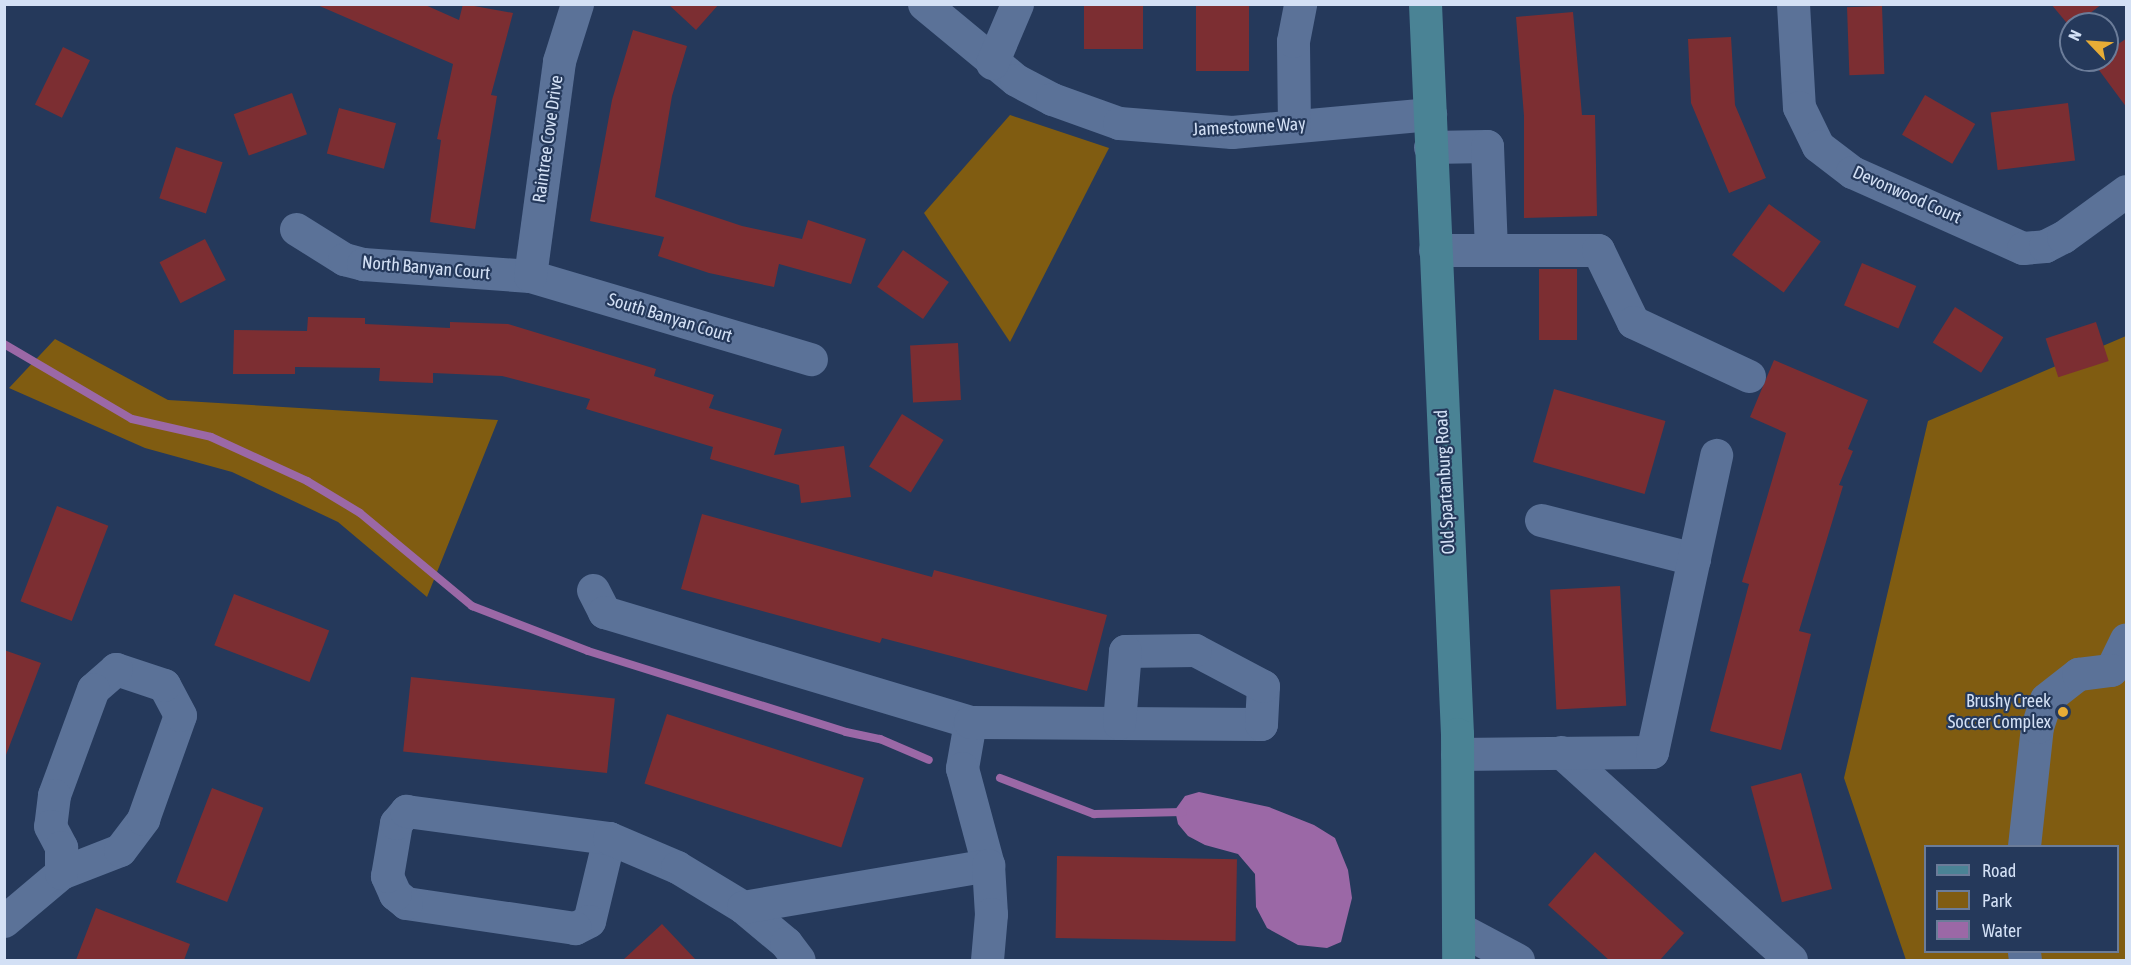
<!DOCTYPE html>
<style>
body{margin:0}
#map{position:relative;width:2131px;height:965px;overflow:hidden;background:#25395b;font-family:"Asap Condensed",sans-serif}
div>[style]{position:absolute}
.green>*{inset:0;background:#805c11}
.water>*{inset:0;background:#9b68a6}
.stream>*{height:8px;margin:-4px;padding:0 4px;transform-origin:4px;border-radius:4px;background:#9b68a6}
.building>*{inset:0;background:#7c2e32;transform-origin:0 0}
.minor>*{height:33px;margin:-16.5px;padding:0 16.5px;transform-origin:16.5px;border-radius:16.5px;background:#5b7298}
.major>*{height:33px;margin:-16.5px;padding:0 16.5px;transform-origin:16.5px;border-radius:16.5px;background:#4a8395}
.dots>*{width:16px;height:16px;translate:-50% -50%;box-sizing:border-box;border:3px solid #25395b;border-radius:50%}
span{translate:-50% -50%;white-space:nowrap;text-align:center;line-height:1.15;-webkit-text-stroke:4.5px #25395b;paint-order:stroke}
.street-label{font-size:18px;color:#d3e0f5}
.poi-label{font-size:18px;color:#d3e0f5}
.right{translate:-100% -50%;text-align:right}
.frame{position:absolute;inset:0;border:6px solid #d3e0f5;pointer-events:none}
.legend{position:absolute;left:1924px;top:845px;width:195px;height:108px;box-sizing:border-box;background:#25395b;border:2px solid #6b7c99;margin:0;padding:8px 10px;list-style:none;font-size:18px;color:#d3e0f5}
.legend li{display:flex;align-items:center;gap:12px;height:30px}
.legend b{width:30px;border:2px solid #6b7c99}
.north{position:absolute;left:2059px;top:12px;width:60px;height:60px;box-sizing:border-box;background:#25395b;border:2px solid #6b7c99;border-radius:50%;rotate:295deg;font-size:16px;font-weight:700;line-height:24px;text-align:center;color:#d3e0f5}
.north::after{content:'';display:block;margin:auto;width:21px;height:27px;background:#e7ac36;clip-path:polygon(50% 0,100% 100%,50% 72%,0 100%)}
</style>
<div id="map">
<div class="green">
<div style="clip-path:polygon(1010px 115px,1109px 148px,1010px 342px,924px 213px)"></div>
<div style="clip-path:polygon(evenodd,2126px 336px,2126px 960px,1906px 960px,1844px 778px,1928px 421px,2126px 336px,1926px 846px,2118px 846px,2118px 952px,1926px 952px,1926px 846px)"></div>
<div style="clip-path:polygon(55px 339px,168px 400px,498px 420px,427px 597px,338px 522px,232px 472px,145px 448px,9px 388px)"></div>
</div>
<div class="water">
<div style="clip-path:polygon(1199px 792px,1269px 807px,1314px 825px,1335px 838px,1348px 870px,1352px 898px,1341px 942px,1327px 948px,1298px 945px,1267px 928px,1256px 907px,1255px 874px,1238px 854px,1205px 845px,1188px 836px,1178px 824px,1175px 810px,1185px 796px)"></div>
</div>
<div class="stream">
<div style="left:4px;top:344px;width:148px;rotate:30.4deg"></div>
<div style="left:132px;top:419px;width:81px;rotate:12.8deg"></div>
<div style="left:211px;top:437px;width:106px;rotate:24.6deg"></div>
<div style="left:307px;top:481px;width:62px;rotate:31.1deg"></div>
<div style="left:360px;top:513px;width:146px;rotate:39.7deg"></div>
<div style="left:472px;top:606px;width:124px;rotate:21.2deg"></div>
<div style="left:588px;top:651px;width:270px;rotate:17.4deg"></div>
<div style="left:846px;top:732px;width:35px;rotate:12deg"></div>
<div style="left:880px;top:739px;width:53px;rotate:23.2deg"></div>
<div style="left:1000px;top:778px;width:101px;rotate:21deg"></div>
<div style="left:1094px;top:814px;width:89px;rotate:-1.3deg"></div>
</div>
<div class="building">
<div style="clip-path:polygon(315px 4px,423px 4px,459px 20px,463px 4px,513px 13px,491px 95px,497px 96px,475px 229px,430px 222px,441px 140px,437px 139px,453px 64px)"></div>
<div style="clip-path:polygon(668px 4px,719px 4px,696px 30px)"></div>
<div style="left:1084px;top:4px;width:59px;height:45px"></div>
<div style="left:1196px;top:4px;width:53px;height:67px"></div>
<div style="clip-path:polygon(2051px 4px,2102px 4px,2071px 28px)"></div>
<div style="left:1882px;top:6px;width:68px;height:35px;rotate:88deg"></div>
<div style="clip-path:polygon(1573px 12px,1582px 115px,1595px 115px,1597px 216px,1524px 218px,1524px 116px,1516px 17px)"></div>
<div style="clip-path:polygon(633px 30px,687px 46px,672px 96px,655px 197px,742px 226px,802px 239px,808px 220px,866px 239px,851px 284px,779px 264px,774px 287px,709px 273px,658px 256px,664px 237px,590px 221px,612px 100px)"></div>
<div style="clip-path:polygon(1731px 37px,1735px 105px,1766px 178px,1729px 193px,1691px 103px,1688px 39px)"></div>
<div style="clip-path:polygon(2127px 38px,2127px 108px,2093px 62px,2107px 60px,2107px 52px)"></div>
<div style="left:63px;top:47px;width:30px;height:64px;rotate:26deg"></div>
<div style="left:292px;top:93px;width:44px;height:62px;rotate:70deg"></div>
<div style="left:1925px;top:95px;width:58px;height:46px;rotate:30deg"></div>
<div style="left:2068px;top:103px;width:58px;height:78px;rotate:83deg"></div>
<div style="left:339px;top:108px;width:59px;height:47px;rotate:15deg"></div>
<div style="left:176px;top:147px;width:49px;height:54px;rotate:18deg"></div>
<div style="left:1769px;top:204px;width:64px;height:63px;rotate:36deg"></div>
<div style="left:205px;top:239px;width:46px;height:51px;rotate:63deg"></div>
<div style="left:903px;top:250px;width:56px;height:45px;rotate:35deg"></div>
<div style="left:1862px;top:263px;width:59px;height:46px;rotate:23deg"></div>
<div style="left:1539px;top:269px;width:38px;height:71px"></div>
<div style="left:1955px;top:307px;width:57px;height:42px;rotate:32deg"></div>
<div style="clip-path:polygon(308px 317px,365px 318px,365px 324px,450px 328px,450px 322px,508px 324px,656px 369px,654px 376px,714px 395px,709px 408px,782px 429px,774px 455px,844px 446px,851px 497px,801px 503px,799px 485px,710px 459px,713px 447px,586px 409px,590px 399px,502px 376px,433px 373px,433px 383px,379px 381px,380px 368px,295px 367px,295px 374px,233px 374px,234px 330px,307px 331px)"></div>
<div style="left:2096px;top:322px;width:41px;height:53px;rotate:72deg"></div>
<div style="left:958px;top:343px;width:57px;height:48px;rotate:87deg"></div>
<div style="clip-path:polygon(1774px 360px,1868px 400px,1848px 449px,1853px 451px,1839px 485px,1843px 486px,1799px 631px,1811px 634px,1781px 750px,1710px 731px,1749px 584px,1742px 582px,1786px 433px,1750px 417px)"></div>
<div style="left:1554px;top:389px;width:116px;height:76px;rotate:16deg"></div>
<div style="left:902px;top:414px;width:49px;height:62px;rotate:32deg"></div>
<div style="left:57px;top:506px;width:55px;height:102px;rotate:21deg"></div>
<div style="clip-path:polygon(702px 514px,932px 577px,934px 570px,1107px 615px,1087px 691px,882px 638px,880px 643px,681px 589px)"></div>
<div style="left:1620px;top:586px;width:120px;height:70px;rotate:87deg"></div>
<div style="left:234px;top:594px;width:102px;height:55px;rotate:21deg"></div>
<div style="clip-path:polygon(4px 650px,41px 663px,6px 755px,4px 755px)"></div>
<div style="left:411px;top:677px;width:205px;height:75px;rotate:6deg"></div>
<div style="left:667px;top:714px;width:207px;height:73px;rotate:18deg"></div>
<div style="left:1801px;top:773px;width:120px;height:52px;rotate:75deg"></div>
<div style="left:212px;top:788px;width:55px;height:101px;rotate:21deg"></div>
<div style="clip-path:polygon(1595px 852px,1684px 933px,1660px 960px,1609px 960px,1548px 905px)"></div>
<div style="left:1057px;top:856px;width:180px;height:82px;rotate:1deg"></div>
<div style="clip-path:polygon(96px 908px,190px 944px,184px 960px,76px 960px)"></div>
<div style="clip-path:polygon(662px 924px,696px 960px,623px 960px)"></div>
</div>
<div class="minor">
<div style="left:924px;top:4px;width:119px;rotate:39.6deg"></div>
<div style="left:1016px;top:80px;width:41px;rotate:27.8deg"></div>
<div style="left:1052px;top:99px;width:71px;rotate:19.7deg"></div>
<div style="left:1119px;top:123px;width:113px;rotate:4.6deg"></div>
<div style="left:1232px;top:132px;width:199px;rotate:-5.2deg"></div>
<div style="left:1793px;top:4px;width:103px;rotate:86.7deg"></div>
<div style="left:1799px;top:107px;width:43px;rotate:64deg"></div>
<div style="left:1818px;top:146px;width:43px;rotate:37.4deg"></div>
<div style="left:1852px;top:172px;width:187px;rotate:24deg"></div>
<div style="left:2023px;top:248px;width:22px;rotate:-5deg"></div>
<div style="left:2045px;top:246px;width:20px;rotate:-27deg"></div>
<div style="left:2063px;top:237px;width:78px;rotate:-36.1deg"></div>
<div style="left:992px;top:63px;width:64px;rotate:-67deg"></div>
<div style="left:1294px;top:126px;width:85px;rotate:-90.7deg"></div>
<div style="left:1293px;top:41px;width:38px;rotate:-79deg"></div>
<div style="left:1430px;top:147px;width:57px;rotate:-1deg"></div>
<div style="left:1487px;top:146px;width:102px;rotate:87.8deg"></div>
<div style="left:296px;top:229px;width:57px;rotate:32deg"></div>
<div style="left:344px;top:259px;width:20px;rotate:15deg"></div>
<div style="left:363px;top:264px;width:167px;rotate:4.1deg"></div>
<div style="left:530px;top:276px;width:293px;rotate:16.5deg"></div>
<div style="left:1435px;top:250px;width:163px"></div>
<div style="left:1598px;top:250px;width:80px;rotate:64.1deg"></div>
<div style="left:1633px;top:322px;width:128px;rotate:25deg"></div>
<div style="left:530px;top:276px;width:217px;rotate:-82.3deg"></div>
<div style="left:559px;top:61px;width:60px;rotate:-72.5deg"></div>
<div style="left:1541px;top:520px;width:158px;rotate:14.3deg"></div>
<div style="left:593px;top:590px;width:25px;rotate:63deg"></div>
<div style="left:604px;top:612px;width:382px;rotate:16.7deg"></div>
<div style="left:970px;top:722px;width:47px;rotate:99.9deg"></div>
<div style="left:962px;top:768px;width:100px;rotate:75deg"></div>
<div style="left:2111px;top:670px;width:34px;rotate:-64deg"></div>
<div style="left:970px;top:722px;width:149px;rotate:0.4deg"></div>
<div style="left:1119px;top:723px;width:142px;rotate:0.4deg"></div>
<div style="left:1261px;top:724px;width:38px;rotate:-87deg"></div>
<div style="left:1263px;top:686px;width:77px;rotate:-152.1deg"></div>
<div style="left:1195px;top:650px;width:70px;rotate:179.2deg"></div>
<div style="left:1125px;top:651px;width:72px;rotate:94.8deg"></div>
<div style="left:1561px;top:752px;width:310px;rotate:42.1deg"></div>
<div style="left:1457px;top:754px;width:195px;rotate:-0.6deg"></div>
<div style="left:1652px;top:752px;width:304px;rotate:-77.8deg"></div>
<div style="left:609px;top:838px;width:85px;rotate:103.5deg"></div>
<div style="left:589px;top:921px;width:16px;rotate:153deg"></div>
<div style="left:575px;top:928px;width:171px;rotate:-171.6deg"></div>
<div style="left:406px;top:903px;width:14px;rotate:-141deg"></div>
<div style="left:395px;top:894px;width:20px;rotate:-114deg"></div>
<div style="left:387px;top:876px;width:54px;rotate:-80.4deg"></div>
<div style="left:396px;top:823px;width:16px;rotate:-50deg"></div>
<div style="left:406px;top:811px;width:205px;rotate:7.6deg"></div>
<div style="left:609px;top:838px;width:74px;rotate:23.1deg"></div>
<div style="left:677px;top:867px;width:77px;rotate:31.2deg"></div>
<div style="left:743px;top:907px;width:56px;rotate:39.9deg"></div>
<div style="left:786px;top:943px;width:21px;rotate:53deg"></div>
<div style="left:2024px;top:846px;width:120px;rotate:-83.8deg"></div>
<div style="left:2037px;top:727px;width:29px;rotate:-72deg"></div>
<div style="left:2046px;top:699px;width:41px;rotate:-38deg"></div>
<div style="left:2078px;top:674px;width:33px;rotate:-7deg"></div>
<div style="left:743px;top:907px;width:249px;rotate:-9.7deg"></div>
<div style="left:988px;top:865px;width:49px;rotate:86.5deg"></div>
<div style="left:991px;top:914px;width:46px;rotate:95deg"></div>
<div style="left:4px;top:921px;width:75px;rotate:-40.1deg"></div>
<div style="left:61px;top:873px;width:63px;rotate:-21.3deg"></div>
<div style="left:120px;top:850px;width:39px;rotate:-53deg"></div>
<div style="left:143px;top:819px;width:110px;rotate:-70.4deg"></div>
<div style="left:180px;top:715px;width:34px;rotate:-118deg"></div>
<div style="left:164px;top:685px;width:51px;rotate:-161.6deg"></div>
<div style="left:116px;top:669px;width:30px;rotate:139deg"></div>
<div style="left:93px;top:689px;width:113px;rotate:110.2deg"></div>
<div style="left:54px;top:795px;width:31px;rotate:97deg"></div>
<div style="left:50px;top:826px;width:24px;rotate:62deg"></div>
<div style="left:61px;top:847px;width:26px;rotate:90deg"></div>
<div style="left:1458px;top:928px;width:68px;rotate:28.1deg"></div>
<div style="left:2024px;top:952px;width:8px;rotate:83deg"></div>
</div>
<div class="major">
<div style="left:1425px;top:4px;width:731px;rotate:87.49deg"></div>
<div style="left:1457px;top:734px;width:226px;rotate:89.7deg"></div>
</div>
<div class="dots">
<div style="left:2063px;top:712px;background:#e7ac36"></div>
</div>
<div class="street-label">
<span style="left:1249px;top:127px;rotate:-3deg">Jamestowne Way</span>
<span style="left:548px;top:139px;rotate:-82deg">Raintree Cove Drive</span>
<span style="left:1907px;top:195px;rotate:24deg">Devonwood Court</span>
<span style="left:426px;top:268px;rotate:5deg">North Banyan Court</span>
<span style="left:670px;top:318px;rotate:17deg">South Banyan Court</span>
<span style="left:1445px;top:482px;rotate:-93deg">Old Spartanburg Road</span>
</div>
<div class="poi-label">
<span class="right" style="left:2051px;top:712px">Brushy Creek<br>Soccer Complex</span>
</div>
<div class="frame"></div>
<ul class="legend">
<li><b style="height:8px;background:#4a8395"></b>Road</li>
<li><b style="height:16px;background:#805c11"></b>Park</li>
<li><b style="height:16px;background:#9b68a6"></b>Water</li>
</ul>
<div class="north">N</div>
</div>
